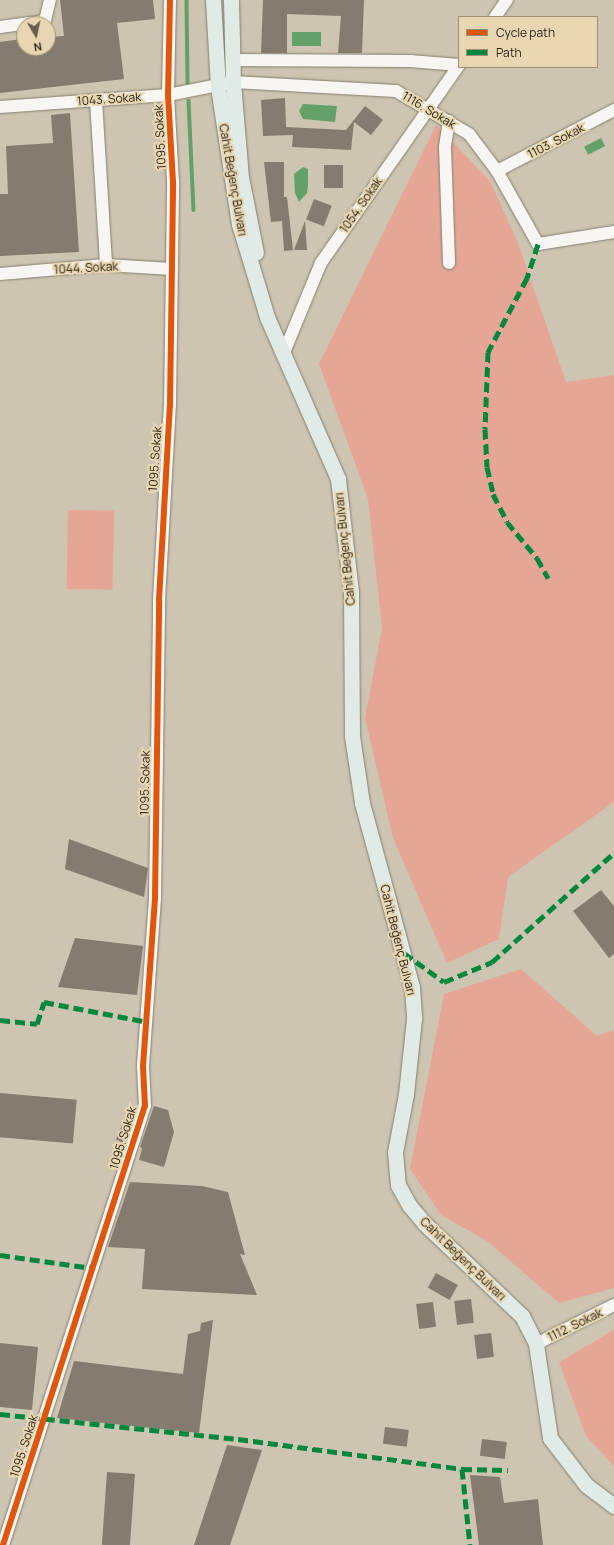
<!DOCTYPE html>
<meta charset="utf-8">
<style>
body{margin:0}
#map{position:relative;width:614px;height:1545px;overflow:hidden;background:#cdc5b1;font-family:Manrope,sans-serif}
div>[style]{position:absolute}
.green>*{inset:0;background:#e6a696;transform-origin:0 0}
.water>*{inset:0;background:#64a168;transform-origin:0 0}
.stream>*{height:3.5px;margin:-1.75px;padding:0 1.75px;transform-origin:1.75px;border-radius:1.75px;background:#64a168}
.building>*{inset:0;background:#847c6e;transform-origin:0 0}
.roads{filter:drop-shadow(0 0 1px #847e6e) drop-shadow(0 0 1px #847e6e)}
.minor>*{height:12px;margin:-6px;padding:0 6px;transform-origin:6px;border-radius:6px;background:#f8f6f3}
.major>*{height:15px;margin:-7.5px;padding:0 7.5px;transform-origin:7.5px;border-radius:7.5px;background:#e0eae7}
.quiet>*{height:5px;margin-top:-2.5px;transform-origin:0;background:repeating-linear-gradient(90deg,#00873e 0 10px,transparent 0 15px)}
.cycleway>*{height:6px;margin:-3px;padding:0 3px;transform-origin:3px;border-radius:3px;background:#df560c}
span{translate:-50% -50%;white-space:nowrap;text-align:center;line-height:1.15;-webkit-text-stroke:4px #e7d6b1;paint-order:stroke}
.street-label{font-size:12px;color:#2b2516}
.legend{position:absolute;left:458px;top:16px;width:140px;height:52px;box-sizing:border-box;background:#e7d6b1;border:1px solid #9c8f73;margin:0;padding:5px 7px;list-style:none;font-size:12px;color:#2b2516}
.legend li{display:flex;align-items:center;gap:8px;height:20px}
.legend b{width:20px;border:1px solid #9c8f73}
.north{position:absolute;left:16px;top:16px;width:40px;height:40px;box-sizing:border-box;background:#e7d6b1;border:1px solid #9c8f73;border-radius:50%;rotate:171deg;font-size:11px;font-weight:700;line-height:16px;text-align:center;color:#2b2516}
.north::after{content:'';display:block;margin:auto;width:14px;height:18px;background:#645d4c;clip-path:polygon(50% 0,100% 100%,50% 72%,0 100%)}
</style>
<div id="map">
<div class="green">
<div style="clip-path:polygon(436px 125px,490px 181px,518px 243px,566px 382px,614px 375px,614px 802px,508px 877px,499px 939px,447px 963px,393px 838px,365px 718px,382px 628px,368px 499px,319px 364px)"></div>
<div style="left:68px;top:510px;width:46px;height:79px;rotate:1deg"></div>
<div style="clip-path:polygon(521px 969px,597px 1036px,614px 1030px,614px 1288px,559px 1303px,487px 1241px,441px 1215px,410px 1169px,444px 994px)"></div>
<div style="clip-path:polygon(614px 1330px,614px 1466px,586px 1436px,559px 1362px)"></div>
</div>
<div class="water">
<div style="left:292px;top:32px;width:29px;height:14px"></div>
<div style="clip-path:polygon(303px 104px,337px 106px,335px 122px,303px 119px,299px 111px)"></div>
<div style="left:601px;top:138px;width:9px;height:19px;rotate:63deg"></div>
<div style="clip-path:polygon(303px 167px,308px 169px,308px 186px,307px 193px,299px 202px,295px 193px,294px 174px)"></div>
</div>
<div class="stream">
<div style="left:187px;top:0;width:83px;rotate:89.3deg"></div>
<div style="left:189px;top:101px;width:109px;rotate:87.4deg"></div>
</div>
<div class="building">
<div style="clip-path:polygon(60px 0,153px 0,155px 19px,117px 23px,124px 79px,0 93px,0 42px,22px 39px,23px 48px,50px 48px,48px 37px,64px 36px)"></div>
<div style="clip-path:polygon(263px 0,364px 0,362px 53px,338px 53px,341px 16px,287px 14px,287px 53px,261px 53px)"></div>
<div style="clip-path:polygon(285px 98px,286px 127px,346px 130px,365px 106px,383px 120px,371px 135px,354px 122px,351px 150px,292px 147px,293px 135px,263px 136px,261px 100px)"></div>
<div style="clip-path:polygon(70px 113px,79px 252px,0 256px,0 194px,8px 194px,6px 146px,53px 143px,51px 115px)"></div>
<div style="clip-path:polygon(264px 162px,284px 162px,284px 197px,287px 197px,293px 250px,284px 251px,282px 221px,271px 222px)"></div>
<div style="left:343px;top:165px;width:23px;height:19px;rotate:90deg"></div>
<div style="left:314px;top:199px;width:19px;height:22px;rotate:21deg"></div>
<div style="clip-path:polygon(305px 221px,307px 250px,294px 250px)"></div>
<div style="clip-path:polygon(69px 839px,148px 868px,144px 897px,65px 869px)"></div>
<div style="clip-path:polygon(601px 890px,614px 906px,614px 954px,609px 958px,573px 911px)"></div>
<div style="clip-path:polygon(75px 938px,143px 946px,137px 995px,58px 987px)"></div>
<div style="left:0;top:1093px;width:77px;height:44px;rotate:5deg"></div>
<div style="clip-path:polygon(154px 1106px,168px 1110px,174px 1132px,164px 1167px,139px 1160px,142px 1148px,140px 1147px)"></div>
<div style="left:128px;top:1111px;width:8px;height:31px;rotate:23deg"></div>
<div style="clip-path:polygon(130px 1182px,202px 1186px,228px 1192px,245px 1255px,240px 1254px,257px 1295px,142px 1289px,145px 1249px,108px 1247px)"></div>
<div style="left:436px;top:1273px;width:25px;height:17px;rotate:29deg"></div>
<div style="left:471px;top:1299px;width:24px;height:17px;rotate:83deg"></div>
<div style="left:433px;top:1302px;width:25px;height:17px;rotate:83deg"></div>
<div style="clip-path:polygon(213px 1320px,199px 1433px,57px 1418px,74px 1361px,183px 1374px,188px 1334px,200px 1331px,201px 1323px)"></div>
<div style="left:491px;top:1333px;width:24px;height:17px;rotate:83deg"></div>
<div style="clip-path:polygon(0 1343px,38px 1347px,32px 1410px,0 1407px)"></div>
<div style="left:385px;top:1427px;width:24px;height:17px;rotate:7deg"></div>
<div style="left:482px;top:1439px;width:25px;height:17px;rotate:7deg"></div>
<div style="clip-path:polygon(227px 1445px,262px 1450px,230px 1545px,194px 1545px)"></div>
<div style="left:107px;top:1472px;width:28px;height:73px;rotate:4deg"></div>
<div style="clip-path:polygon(470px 1475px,500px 1477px,504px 1503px,538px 1499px,543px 1545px,479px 1545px)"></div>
</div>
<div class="roads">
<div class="minor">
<div style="left:495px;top:17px;width:21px;rotate:-55deg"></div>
<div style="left:0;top:27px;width:45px;rotate:-7.6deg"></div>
<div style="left:45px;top:21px;width:22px;rotate:-77deg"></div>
<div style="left:232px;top:60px;width:178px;rotate:0.3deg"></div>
<div style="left:410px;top:61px;width:49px;rotate:4.7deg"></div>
<div style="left:96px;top:100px;width:165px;rotate:86.5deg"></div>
<div style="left:0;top:107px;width:168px;rotate:-4.1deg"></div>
<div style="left:168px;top:95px;width:66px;rotate:-11.3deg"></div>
<div style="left:233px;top:82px;width:163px;rotate:3.2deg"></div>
<div style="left:396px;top:91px;width:85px;rotate:30.5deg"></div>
<div style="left:469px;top:134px;width:46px;rotate:52.9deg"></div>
<div style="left:497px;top:171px;width:84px;rotate:60.7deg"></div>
<div style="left:538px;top:244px;width:77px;rotate:-9deg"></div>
<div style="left:449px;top:121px;width:26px;rotate:99deg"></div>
<div style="left:445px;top:147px;width:116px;rotate:88deg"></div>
<div style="left:497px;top:171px;width:132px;rotate:-27.5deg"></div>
<div style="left:0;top:274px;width:106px;rotate:-4.9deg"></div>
<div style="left:106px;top:265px;width:66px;rotate:3.5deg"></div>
<div style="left:283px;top:355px;width:100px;rotate:-67.6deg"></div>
<div style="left:321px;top:263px;width:241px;rotate:-55.1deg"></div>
<div style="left:536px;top:1344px;width:87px;rotate:-26.6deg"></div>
<div style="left:3px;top:1545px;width:461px;rotate:-72.1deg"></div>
<div style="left:145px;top:1106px;width:40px;rotate:-92.9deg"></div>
<div style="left:143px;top:1066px;width:168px;rotate:-85.9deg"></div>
<div style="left:155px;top:898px;width:298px;rotate:-89.2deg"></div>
<div style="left:159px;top:600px;width:194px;rotate:-86.8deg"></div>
<div style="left:170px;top:406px;width:224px;rotate:-89.2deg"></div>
<div style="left:173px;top:182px;width:87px;rotate:-93.3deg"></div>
<div style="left:168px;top:95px;width:95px;rotate:-88.8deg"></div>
</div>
<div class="major">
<div style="left:213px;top:0;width:87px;rotate:86.7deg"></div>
<div style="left:218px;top:87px;width:139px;rotate:81.3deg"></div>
<div style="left:239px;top:224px;width:97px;rotate:73.2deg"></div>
<div style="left:267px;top:317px;width:177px;rotate:66.3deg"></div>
<div style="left:338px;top:479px;width:114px;rotate:83.4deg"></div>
<div style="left:351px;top:592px;width:144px;rotate:89.6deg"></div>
<div style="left:352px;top:736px;width:68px;rotate:81.5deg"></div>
<div style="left:362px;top:803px;width:191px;rotate:74.8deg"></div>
<div style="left:412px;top:987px;width:32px;rotate:86deg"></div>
<div style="left:414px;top:1019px;width:75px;rotate:96.1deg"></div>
<div style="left:406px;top:1094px;width:59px;rotate:100.7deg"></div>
<div style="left:395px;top:1152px;width:33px;rotate:85deg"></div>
<div style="left:398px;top:1185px;width:23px;rotate:61deg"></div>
<div style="left:409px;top:1205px;width:25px;rotate:50deg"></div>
<div style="left:425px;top:1224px;width:134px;rotate:43.5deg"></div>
<div style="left:522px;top:1316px;width:31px;rotate:63deg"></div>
<div style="left:536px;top:1344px;width:95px;rotate:81.5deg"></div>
<div style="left:550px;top:1438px;width:59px;rotate:52.5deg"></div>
<div style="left:586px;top:1485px;width:35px;rotate:37deg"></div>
<div style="left:231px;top:0;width:82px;rotate:88.6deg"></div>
<div style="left:233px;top:82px;width:95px;rotate:85.2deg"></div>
<div style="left:241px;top:177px;width:77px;rotate:78.8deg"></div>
</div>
</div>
<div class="quiet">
<div style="left:538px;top:244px;width:36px;rotate:108deg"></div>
<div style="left:527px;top:278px;width:84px;rotate:117.8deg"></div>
<div style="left:488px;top:352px;width:77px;rotate:92.2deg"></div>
<div style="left:485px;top:429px;width:38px;rotate:87deg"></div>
<div style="left:487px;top:467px;width:28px;rotate:77deg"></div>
<div style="left:493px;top:494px;width:31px;rotate:63deg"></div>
<div style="left:507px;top:522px;width:47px;rotate:50.2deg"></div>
<div style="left:537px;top:558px;width:23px;rotate:61deg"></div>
<div style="left:404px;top:953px;width:49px;rotate:35.9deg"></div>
<div style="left:444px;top:982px;width:52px;rotate:-22.6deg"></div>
<div style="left:492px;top:962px;width:164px;rotate:-41.8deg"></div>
<div style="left:0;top:1020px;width:37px;rotate:6deg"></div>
<div style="left:37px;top:1024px;width:23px;rotate:-72deg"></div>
<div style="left:44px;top:1002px;width:106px;rotate:10.9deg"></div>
<div style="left:0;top:1255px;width:93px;rotate:8deg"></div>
<div style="left:0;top:1414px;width:239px;rotate:6deg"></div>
<div style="left:238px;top:1439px;width:226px;rotate:7.6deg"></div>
<div style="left:462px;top:1469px;width:46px;rotate:1.2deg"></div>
<div style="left:462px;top:1469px;width:76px;rotate:84deg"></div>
</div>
<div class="cycleway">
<div style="left:3px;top:1545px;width:461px;rotate:-72.1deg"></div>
<div style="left:145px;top:1106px;width:40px;rotate:-92.9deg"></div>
<div style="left:143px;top:1066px;width:168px;rotate:-85.9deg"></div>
<div style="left:155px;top:898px;width:298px;rotate:-89.2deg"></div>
<div style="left:159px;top:600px;width:194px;rotate:-86.8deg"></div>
<div style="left:170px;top:406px;width:224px;rotate:-89.2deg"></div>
<div style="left:173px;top:182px;width:87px;rotate:-93.3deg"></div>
<div style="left:168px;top:95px;width:95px;rotate:-88.8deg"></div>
</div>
<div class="street-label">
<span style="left:109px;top:99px;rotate:-4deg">1043. Sokak</span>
<span style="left:429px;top:110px;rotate:31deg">1116. Sokak</span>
<span style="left:160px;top:137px;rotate:-93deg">1095. Sokak</span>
<span style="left:556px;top:141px;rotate:-27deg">1103. Sokak</span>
<span style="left:233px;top:180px;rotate:80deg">Cahit Beğenç Bulvarı</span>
<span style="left:361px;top:205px;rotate:-55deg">1054. Sokak</span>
<span style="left:86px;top:268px;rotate:-3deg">1044. Sokak</span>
<span style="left:155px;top:459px;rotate:-86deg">1095. Sokak</span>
<span style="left:345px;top:549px;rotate:-96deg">Cahit Beğenç Bulvarı</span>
<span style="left:145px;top:783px;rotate:-89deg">1095. Sokak</span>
<span style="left:398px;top:940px;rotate:76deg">Cahit Beğenç Bulvarı</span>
<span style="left:123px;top:1138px;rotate:-73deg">1095. Sokak</span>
<span style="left:463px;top:1259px;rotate:44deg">Cahit Beğenç Bulvarı</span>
<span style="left:575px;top:1325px;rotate:-26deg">1112. Sokak</span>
<span style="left:24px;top:1446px;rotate:-72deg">1095. Sokak</span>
</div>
<ul class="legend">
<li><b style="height:5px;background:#df560c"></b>Cycle path</li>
<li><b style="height:5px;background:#00873e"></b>Path</li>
</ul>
<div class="north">N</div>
</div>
